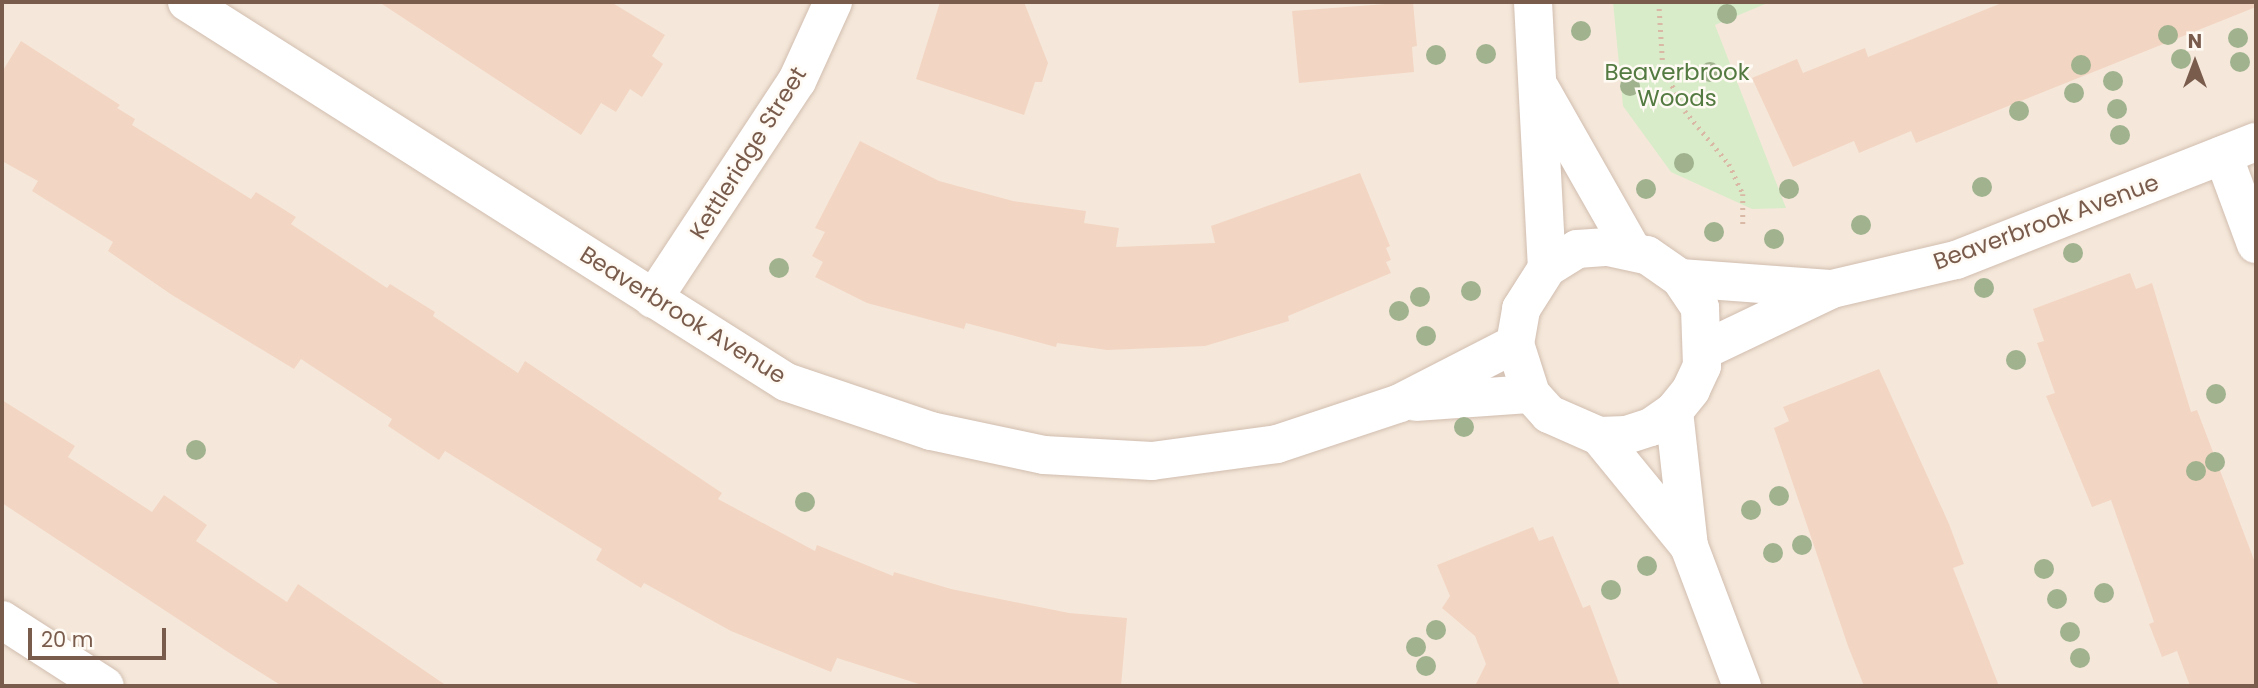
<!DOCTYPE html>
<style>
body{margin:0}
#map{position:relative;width:2258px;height:688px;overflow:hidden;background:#fdf6ec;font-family:Poppins,sans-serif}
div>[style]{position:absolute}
.residential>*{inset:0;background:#f5e8da;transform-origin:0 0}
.green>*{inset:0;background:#d8ecc9}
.building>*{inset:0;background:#f3d5c3}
.path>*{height:4.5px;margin-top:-2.25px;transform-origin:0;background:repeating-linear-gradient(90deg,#d9b8a5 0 2px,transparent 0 7px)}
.roads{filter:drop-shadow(0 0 2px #d1beb0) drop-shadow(0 0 2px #d1beb0)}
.street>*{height:38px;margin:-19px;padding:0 19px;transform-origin:19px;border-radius:19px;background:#fff}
.secondary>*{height:38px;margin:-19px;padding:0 19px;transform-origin:19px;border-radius:19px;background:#fff}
.trees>*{width:20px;height:20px;margin:-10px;border-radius:50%;background:#a0b28e}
span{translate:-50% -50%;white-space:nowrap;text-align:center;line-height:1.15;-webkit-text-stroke:5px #fffaf3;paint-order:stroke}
.park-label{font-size:23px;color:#537a41}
.street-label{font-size:23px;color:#7a5c4d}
.frame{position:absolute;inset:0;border:4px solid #7a5c4d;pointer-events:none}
.north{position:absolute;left:2160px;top:28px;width:70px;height:70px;-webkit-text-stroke:5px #fffaf3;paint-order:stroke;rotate:0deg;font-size:19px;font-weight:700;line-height:28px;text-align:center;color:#7a5c4d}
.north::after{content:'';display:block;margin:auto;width:24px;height:32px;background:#7a5c4d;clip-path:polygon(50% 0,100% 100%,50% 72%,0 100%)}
.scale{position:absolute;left:28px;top:628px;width:138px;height:32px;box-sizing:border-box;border:4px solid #7a5c4d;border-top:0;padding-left:9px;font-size:21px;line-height:24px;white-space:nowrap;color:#7a5c4d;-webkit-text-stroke:5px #fffaf3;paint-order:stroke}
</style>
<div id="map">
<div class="residential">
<div style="left:2px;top:2px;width:2254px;height:684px"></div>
</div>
<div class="green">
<div style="clip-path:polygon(1613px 2px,1770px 2px,1715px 25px,1786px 208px,1752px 209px,1671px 172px,1623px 106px)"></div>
</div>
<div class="building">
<div style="clip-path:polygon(379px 2px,611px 2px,665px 35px,652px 56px,663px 64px,642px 97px,630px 89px,616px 112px,601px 103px,581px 135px)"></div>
<div style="clip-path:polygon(940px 2px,1024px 2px,1048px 63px,1042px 82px,1035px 82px,1024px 115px,916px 79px)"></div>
<div style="clip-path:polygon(1413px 2px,1417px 46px,1412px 47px,1414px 72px,1299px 83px,1292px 11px)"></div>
<div style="clip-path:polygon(2004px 2px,2256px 2px,2256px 7px,1916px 143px,1911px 131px,1859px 153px,1854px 141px,1793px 167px,1752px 78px,1797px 59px,1803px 73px,1865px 48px,1868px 57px)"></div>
<div style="clip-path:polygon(21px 41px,120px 105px,117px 108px,135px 119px,132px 125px,251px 199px,256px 192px,296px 217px,291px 224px,387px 288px,390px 284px,435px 312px,433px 316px,518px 373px,525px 361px,722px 493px,718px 499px,815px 551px,817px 545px,893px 576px,894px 572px,951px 589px,1069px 613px,1127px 618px,1121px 686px,925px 686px,837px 658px,831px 672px,731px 631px,644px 583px,641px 588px,596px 560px,602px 549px,445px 451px,439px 460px,388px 426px,392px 419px,301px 359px,294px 369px,172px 295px,108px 251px,113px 242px,32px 191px,38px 181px,2px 161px,2px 72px)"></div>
<div style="clip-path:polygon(860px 141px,939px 181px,1013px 201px,1086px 211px,1084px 223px,1119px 228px,1116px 247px,1215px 243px,1211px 226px,1360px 173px,1390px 246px,1386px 248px,1391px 260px,1386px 262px,1391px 273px,1288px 316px,1289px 321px,1205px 346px,1107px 350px,1057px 343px,1056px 347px,966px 323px,964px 329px,867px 303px,815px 277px,823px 262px,812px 256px,825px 232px,815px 228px)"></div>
<div style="clip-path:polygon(2130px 273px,2136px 289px,2152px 283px,2191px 412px,2197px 410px,2256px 565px,2256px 686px,2190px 686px,2177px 651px,2162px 657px,2149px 624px,2154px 622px,2111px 500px,2092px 507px,2046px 396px,2055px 393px,2037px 343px,2044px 341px,2033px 309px)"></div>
<div style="clip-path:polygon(1879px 369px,1949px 524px,1964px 564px,1953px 568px,1999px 686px,1864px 686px,1848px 646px,1774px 428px,1789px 421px,1783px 407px)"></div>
<div style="clip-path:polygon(2px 400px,75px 446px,68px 457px,152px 512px,164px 495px,207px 525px,196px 541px,287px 602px,298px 584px,447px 686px,282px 686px,234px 656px,2px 503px)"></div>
<div style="clip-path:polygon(1533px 527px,1539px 541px,1553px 536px,1583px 608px,1590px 605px,1620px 686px,1475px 686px,1486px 664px,1475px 636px,1442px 608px,1450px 596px,1437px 565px)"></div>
</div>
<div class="path">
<div style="left:1659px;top:2px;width:65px;rotate:86.5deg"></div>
<div style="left:1663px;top:67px;width:49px;rotate:63.4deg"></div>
<div style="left:1685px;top:111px;width:69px;rotate:50.3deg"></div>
<div style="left:1729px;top:164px;width:33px;rotate:65deg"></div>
<div style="left:1743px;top:194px;width:30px;rotate:90deg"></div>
</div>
<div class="roads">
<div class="street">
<div style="left:2223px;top:155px;width:95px;rotate:69.7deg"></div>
<div style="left:653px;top:299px;width:261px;rotate:-56.6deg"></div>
<div style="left:797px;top:81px;width:87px;rotate:-65.5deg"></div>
<div style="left:1674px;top:411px;width:136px;rotate:83.7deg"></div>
<div style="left:1689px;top:546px;width:150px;rotate:69.3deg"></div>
<div style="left:1599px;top:436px;width:142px;rotate:50.7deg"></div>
<div style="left:2px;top:620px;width:122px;rotate:32.7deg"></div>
</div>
<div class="secondary">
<div style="left:187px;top:2px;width:709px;rotate:32.39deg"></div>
<div style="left:786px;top:382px;width:153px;rotate:18.7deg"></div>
<div style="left:931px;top:431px;width:116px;rotate:12deg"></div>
<div style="left:1044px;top:455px;width:108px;rotate:3.2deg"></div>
<div style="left:1152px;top:461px;width:126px;rotate:-7.7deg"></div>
<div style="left:1277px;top:444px;width:130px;rotate:-18.4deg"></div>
<div style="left:1400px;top:403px;width:129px;rotate:-27.2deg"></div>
<div style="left:1533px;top:2px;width:266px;rotate:87deg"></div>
<div style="left:1541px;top:90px;width:186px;rotate:60.4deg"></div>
<div style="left:1608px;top:247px;width:40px;rotate:12deg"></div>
<div style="left:1647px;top:255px;width:40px;rotate:34.9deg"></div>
<div style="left:1680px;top:278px;width:36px;rotate:56deg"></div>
<div style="left:1700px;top:308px;width:58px;rotate:88deg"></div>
<div style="left:1702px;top:366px;width:26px;rotate:115deg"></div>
<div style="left:1691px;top:390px;width:27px;rotate:129deg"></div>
<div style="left:1674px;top:411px;width:28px;rotate:145deg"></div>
<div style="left:1651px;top:427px;width:26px;rotate:162deg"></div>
<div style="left:1626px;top:435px;width:27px;rotate:178deg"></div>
<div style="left:1599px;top:436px;width:55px;rotate:-156.3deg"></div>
<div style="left:1549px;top:414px;width:27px;rotate:-132deg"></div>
<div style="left:1531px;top:394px;width:52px;rotate:-107.7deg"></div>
<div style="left:1515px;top:344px;width:36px;rotate:-80deg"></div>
<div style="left:1521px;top:309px;width:49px;rotate:-57.6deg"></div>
<div style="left:1547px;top:268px;width:36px;rotate:-32deg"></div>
<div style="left:1577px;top:249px;width:31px;rotate:-4deg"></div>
<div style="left:1680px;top:278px;width:150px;rotate:4.2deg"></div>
<div style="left:1702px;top:351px;width:144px;rotate:-25.5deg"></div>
<div style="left:1832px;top:289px;width:127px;rotate:-13.2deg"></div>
<div style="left:1956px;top:260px;width:322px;rotate:-21.5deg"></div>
<div style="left:1416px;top:402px;width:115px;rotate:-4deg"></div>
</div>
</div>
<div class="trees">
<div style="left:1727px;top:14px"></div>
<div style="left:1581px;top:31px"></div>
<div style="left:2168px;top:35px"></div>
<div style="left:2238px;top:38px"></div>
<div style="left:1486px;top:54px"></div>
<div style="left:1436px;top:55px"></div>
<div style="left:2181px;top:59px"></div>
<div style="left:2240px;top:62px"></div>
<div style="left:2081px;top:65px"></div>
<div style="left:1710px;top:72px"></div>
<div style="left:2113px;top:81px"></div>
<div style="left:1630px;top:86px"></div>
<div style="left:2074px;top:93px"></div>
<div style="left:2117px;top:109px"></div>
<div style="left:2019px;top:111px"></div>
<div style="left:2120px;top:135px"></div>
<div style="left:1684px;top:163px"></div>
<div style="left:1982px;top:187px"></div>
<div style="left:1646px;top:189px"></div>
<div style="left:1789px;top:189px"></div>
<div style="left:1861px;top:225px"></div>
<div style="left:1714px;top:232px"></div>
<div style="left:1774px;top:239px"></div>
<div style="left:2073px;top:253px"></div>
<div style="left:779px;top:268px"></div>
<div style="left:1984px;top:288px"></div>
<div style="left:1471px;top:291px"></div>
<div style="left:1420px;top:297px"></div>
<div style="left:1399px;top:311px"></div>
<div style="left:1426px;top:336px"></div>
<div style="left:2016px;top:360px"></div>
<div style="left:2216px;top:394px"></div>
<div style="left:1464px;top:427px"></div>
<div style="left:196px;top:450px"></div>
<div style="left:2215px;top:462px"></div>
<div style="left:2196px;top:471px"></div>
<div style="left:1779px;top:496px"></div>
<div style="left:805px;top:502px"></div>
<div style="left:1751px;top:510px"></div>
<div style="left:1802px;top:545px"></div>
<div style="left:1773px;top:553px"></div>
<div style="left:1647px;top:566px"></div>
<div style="left:2044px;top:569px"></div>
<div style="left:1611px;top:590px"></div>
<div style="left:2104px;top:593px"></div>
<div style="left:2057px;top:599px"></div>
<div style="left:1436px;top:630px"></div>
<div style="left:2070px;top:632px"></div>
<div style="left:1416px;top:647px"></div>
<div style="left:2080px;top:658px"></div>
<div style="left:1426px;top:666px"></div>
</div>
<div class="park-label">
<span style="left:1677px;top:85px">Beaverbrook<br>Woods</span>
</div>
<div class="street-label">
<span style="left:748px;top:153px;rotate:-58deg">Kettleridge Street</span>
<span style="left:2046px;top:222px;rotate:-20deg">Beaverbrook Avenue</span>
<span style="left:683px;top:315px;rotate:32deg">Beaverbrook Avenue</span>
</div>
<div class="frame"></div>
<div class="north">N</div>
<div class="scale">20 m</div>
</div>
